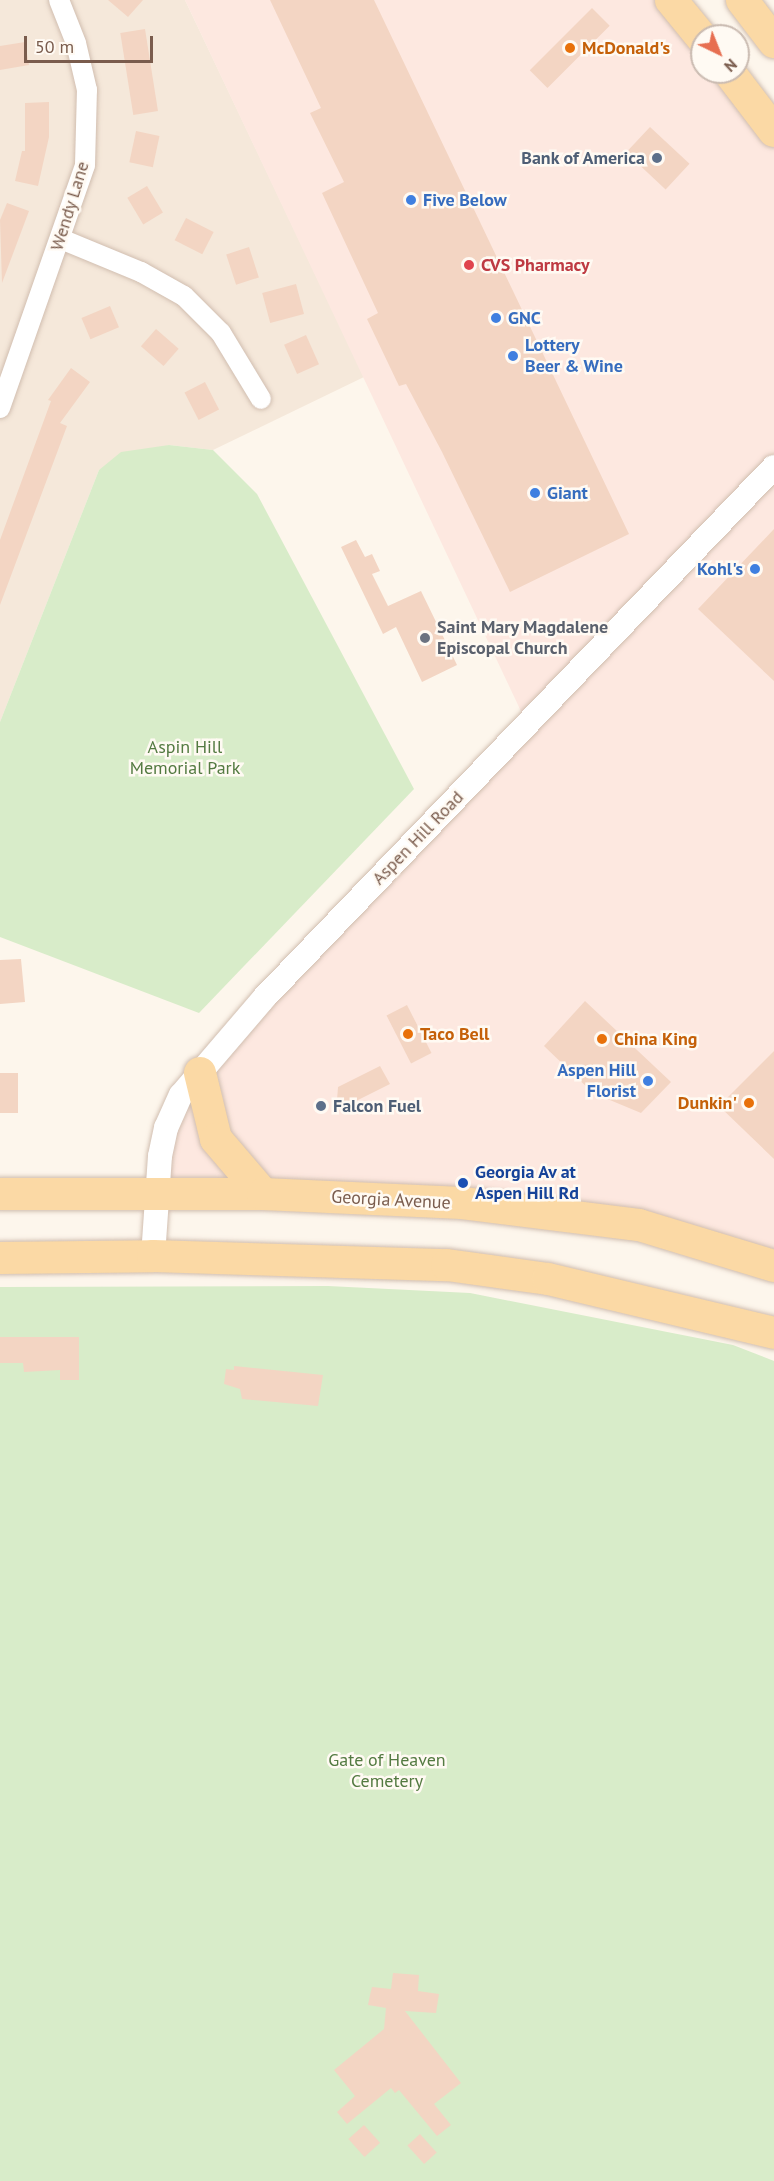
<!DOCTYPE html>
<style>
body{margin:0}
#map{position:relative;width:774px;height:2181px;overflow:hidden;background:#fdf6ec;font-family:"PT Sans",sans-serif}
div>[style]{position:absolute}
.residential>*{inset:0;background:#f5e8da}
.commercial>*{inset:0;background:#fde8e0}
.green>*{inset:0;background:#d8ecc9}
.building>*{inset:0;background:#f3d5c3;transform-origin:0 0}
.roads{filter:drop-shadow(0 0 2px #d1beb0) drop-shadow(0 0 2px #d1beb0)}
.minor>*{height:20px;margin:-10px;padding:0 10px;transform-origin:10px;border-radius:10px;background:#fff}
.tertiary>*{height:24px;margin:-12px;padding:0 12px;transform-origin:12px;border-radius:12px;background:#fff}
.primary>*{height:32px;margin:-16px;padding:0 16px;transform-origin:16px;border-radius:16px;background:#fbd9a5}
.dots>*{width:16px;height:16px;translate:-50% -50%;box-sizing:border-box;border:3px solid #fffaf3;border-radius:50%}
span{translate:-50% -50%;white-space:nowrap;text-align:center;line-height:1.15;-webkit-text-stroke:5px #fffaf3;paint-order:stroke}
.food-label{font-size:18px;color:#c56008;font-weight:700}
.left{translate:0 -50%;text-align:left}
.right{translate:-100% -50%;text-align:right}
.service-label{font-size:18px;color:#4e5e75;font-weight:700}
.shop-label{font-size:18px;color:#366cbe;font-weight:700}
.street-label{font-size:18px;color:#7a5c4d}
.health-label{font-size:18px;color:#be3a42;font-weight:700}
.worship-label{font-size:18px;color:#5b616d;font-weight:700}
.park-label{font-size:18px;color:#537a41}
.transit-label{font-size:18px;color:#164399;font-weight:700}
.north{position:absolute;left:690px;top:24px;width:60px;height:60px;box-sizing:border-box;background:#fffaf3;border:2px solid #cabbb1;border-radius:50%;rotate:137deg;font-size:16px;font-weight:700;line-height:24px;text-align:center;color:#7a5c4d}
.north::after{content:'';display:block;margin:auto;width:21px;height:27px;background:#e76f51;clip-path:polygon(50% 0,100% 100%,50% 72%,0 100%)}
.scale{position:absolute;left:24px;top:36px;width:129px;height:27px;box-sizing:border-box;border:3px solid #7a5c4d;border-top:0;padding-left:8px;font-size:18px;line-height:21px;white-space:nowrap;color:#7a5c4d;-webkit-text-stroke:4px #fffaf3;paint-order:stroke}
</style>
<div id="map">
<div class="residential">
<div style="clip-path:polygon(0 0,185px 0,364px 377px,213px 450px,169px 445px,99px 470px,0 722px)"></div>
</div>
<div class="commercial">
<div style="clip-path:polygon(185px 0,671px 0,702px 38px,702px 72px,729px 72px,774px 131px,774px 1266px,639px 1225px,157px 1192px,181px 1095px,527px 724px)"></div>
</div>
<div class="green">
<div style="clip-path:polygon(169px 445px,213px 450px,257px 494px,414px 789px,199px 1013px,0 937px,0 722px,99px 470px,121px 452px)"></div>
<div style="clip-path:polygon(328px 1286px,470px 1293px,733px 1345px,774px 1361px,774px 2181px,0 2181px,0 1287px)"></div>
</div>
<div class="building">
<div style="clip-path:polygon(108px 0,143px 0,128px 17px)"></div>
<div style="clip-path:polygon(270px 0,374px 0,629px 534px,510px 592px,442px 452px,406px 384px,399px 386px,367px 319px,378px 313px,322px 193px,344px 182px,310px 113px,321px 108px)"></div>
<div style="left:592px;top:8px;width:25px;height:88px;rotate:45deg"></div>
<div style="left:145px;top:29px;width:83px;height:25px;rotate:81deg"></div>
<div style="clip-path:polygon(25px 42px,29px 65px,0 70px,0 46px)"></div>
<div style="clip-path:polygon(49px 102px,49px 137px,38px 186px,15px 181px,22px 151px,25px 151px,25px 103px)"></div>
<div style="left:650px;top:127px;width:54px;height:35px;rotate:43deg"></div>
<div style="left:136px;top:131px;width:24px;height:32px;rotate:12deg"></div>
<div style="left:147px;top:186px;width:31px;height:23px;rotate:59deg"></div>
<div style="clip-path:polygon(7px 203px,29px 211px,2px 283px,0 220px)"></div>
<div style="left:186px;top:218px;width:31px;height:25px;rotate:27deg"></div>
<div style="left:249px;top:247px;width:32px;height:24px;rotate:72deg"></div>
<div style="left:296px;top:284px;width:31px;height:35px;rotate:75deg"></div>
<div style="left:110px;top:306px;width:23px;height:31px;rotate:67deg"></div>
<div style="left:156px;top:329px;width:30px;height:23px;rotate:41deg"></div>
<div style="left:306px;top:335px;width:32px;height:24px;rotate:66deg"></div>
<div style="clip-path:polygon(71px 368px,90px 382px,60px 423px,67px 426px,0 605px,0 540px,51px 401px,48px 400px)"></div>
<div style="left:205px;top:382px;width:31px;height:23px;rotate:63deg"></div>
<div style="clip-path:polygon(774px 529px,774px 681px,698px 609px)"></div>
<div style="clip-path:polygon(356px 540px,365px 557px,372px 554px,380px 571px,372px 574px,388px 606px,421px 591px,457px 665px,422px 682px,396px 627px,383px 634px,341px 547px)"></div>
<div style="clip-path:polygon(21px 959px,25px 1002px,0 1004px,0 960px)"></div>
<div style="clip-path:polygon(585px 1001px,671px 1082px,641px 1113px,593px 1093px,544px 1046px)"></div>
<div style="left:407px;top:1005px;width:54px;height:23px;rotate:63deg"></div>
<div style="clip-path:polygon(774px 1051px,774px 1159px,719px 1106px)"></div>
<div style="clip-path:polygon(380px 1066px,390px 1084px,348px 1105px,337px 1100px,338px 1087px)"></div>
<div style="left:0;top:1073px;width:18px;height:40px"></div>
<div style="clip-path:polygon(0 1337px,79px 1337px,79px 1380px,60px 1380px,60px 1370px,24px 1372px,23px 1363px,0 1363px)"></div>
<div style="clip-path:polygon(234px 1366px,323px 1375px,318px 1406px,242px 1399px,240px 1389px,224px 1384px,226px 1369px,234px 1370px)"></div>
<div style="clip-path:polygon(393px 1973px,419px 1975px,418px 1991px,439px 1994px,436px 2013px,405px 2011px,461px 2083px,434px 2104px,451px 2125px,437px 2136px,399px 2090px,395px 2093px,391px 2088px,347px 2124px,337px 2112px,355px 2096px,334px 2070px,384px 2029px,386px 2008px,368px 2005px,370px 1995px,372px 1987px,391px 1989px)"></div>
<div style="left:364px;top:2125px;width:24px;height:21px;rotate:48deg"></div>
<div style="left:420px;top:2134px;width:25px;height:17px;rotate:48deg"></div>
</div>
<div class="roads">
<div class="minor">
<div style="left:61px;top:239px;width:87px;rotate:22.4deg"></div>
<div style="left:141px;top:272px;width:49px;rotate:29.2deg"></div>
<div style="left:184px;top:296px;width:52px;rotate:45deg"></div>
<div style="left:221px;top:333px;width:77px;rotate:58.8deg"></div>
<div style="left:0;top:408px;width:257px;rotate:-70.7deg"></div>
<div style="left:85px;top:165px;width:75px;rotate:-88.5deg"></div>
<div style="left:87px;top:90px;width:48px;rotate:-103.2deg"></div>
<div style="left:76px;top:43px;width:46px;rotate:-111.6deg"></div>
</div>
<div class="tertiary">
<div style="left:153px;top:1256px;width:100px;rotate:-86deg"></div>
<div style="left:160px;top:1156px;width:29px;rotate:-78deg"></div>
<div style="left:166px;top:1128px;width:36px;rotate:-66deg"></div>
<div style="left:181px;top:1095px;width:128px;rotate:-49.4deg"></div>
<div style="left:264px;top:998px;width:736px;rotate:-46.16deg"></div>
</div>
<div class="primary">
<div style="left:671px;top:0;width:49px;rotate:50.8deg"></div>
<div style="left:742px;top:0;width:53px;rotate:52.7deg"></div>
<div style="left:729px;top:72px;width:74px;rotate:52.7deg"></div>
<div style="left:200px;top:1073px;width:68px;rotate:76.4deg"></div>
<div style="left:216px;top:1139px;width:72px;rotate:49.5deg"></div>
<div style="left:0;top:1194px;width:263px"></div>
<div style="left:263px;top:1194px;width:199px;rotate:2.6deg"></div>
<div style="left:462px;top:1203px;width:178px;rotate:7.1deg"></div>
<div style="left:639px;top:1225px;width:141px;rotate:16.9deg"></div>
<div style="left:0;top:1258px;width:153px;rotate:-0.7deg"></div>
<div style="left:153px;top:1256px;width:294px;rotate:1.8deg"></div>
<div style="left:447px;top:1265px;width:102px;rotate:7.9deg"></div>
<div style="left:548px;top:1279px;width:232px;rotate:13.4deg"></div>
</div>
</div>
<div class="dots">
<div style="left:570px;top:48px;background:#e8710a"></div>
<div style="left:657px;top:158px;background:#5c6f8a"></div>
<div style="left:411px;top:200px;background:#3f7fe0"></div>
<div style="left:469px;top:265px;background:#e0444e"></div>
<div style="left:496px;top:318px;background:#3f7fe0"></div>
<div style="left:513px;top:356px;background:#3f7fe0"></div>
<div style="left:535px;top:493px;background:#3f7fe0"></div>
<div style="left:755px;top:569px;background:#3f7fe0"></div>
<div style="left:425px;top:638px;background:#6b7280"></div>
<div style="left:408px;top:1034px;background:#e8710a"></div>
<div style="left:602px;top:1039px;background:#e8710a"></div>
<div style="left:648px;top:1081px;background:#3f7fe0"></div>
<div style="left:749px;top:1103px;background:#e8710a"></div>
<div style="left:321px;top:1106px;background:#5c6f8a"></div>
<div style="left:463px;top:1183px;background:#1a4fb4"></div>
</div>
<div class="food-label">
<span class="left" style="left:582px;top:48px">McDonald's</span>
<span class="left" style="left:420px;top:1034px">Taco Bell</span>
<span class="left" style="left:614px;top:1039px">China King</span>
<span class="right" style="left:737px;top:1103px">Dunkin'</span>
</div>
<div class="service-label">
<span class="right" style="left:645px;top:158px">Bank of America</span>
<span class="left" style="left:333px;top:1106px">Falcon Fuel</span>
</div>
<div class="shop-label">
<span class="left" style="left:423px;top:200px">Five Below</span>
<span class="left" style="left:508px;top:318px">GNC</span>
<span class="left" style="left:525px;top:356px">Lottery<br>Beer &amp; Wine</span>
<span class="left" style="left:547px;top:493px">Giant</span>
<span class="right" style="left:743px;top:569px">Kohl's</span>
<span class="right" style="left:636px;top:1081px">Aspen Hill<br>Florist</span>
</div>
<div class="street-label">
<span style="left:70px;top:206px;rotate:-73deg">Wendy Lane</span>
<span style="left:418px;top:838px;rotate:-46deg">Aspen Hill Road</span>
<span style="left:391px;top:1200px;rotate:3deg">Georgia Avenue</span>
</div>
<div class="health-label">
<span class="left" style="left:481px;top:265px">CVS Pharmacy</span>
</div>
<div class="worship-label">
<span class="left" style="left:437px;top:638px">Saint Mary Magdalene<br>Episcopal Church</span>
</div>
<div class="park-label">
<span style="left:185px;top:758px">Aspin Hill<br>Memorial Park</span>
<span style="left:387px;top:1771px">Gate of Heaven<br>Cemetery</span>
</div>
<div class="transit-label">
<span class="left" style="left:475px;top:1183px">Georgia Av at<br>Aspen Hill Rd</span>
</div>
<div class="north">N</div>
<div class="scale">50 m</div>
</div>
